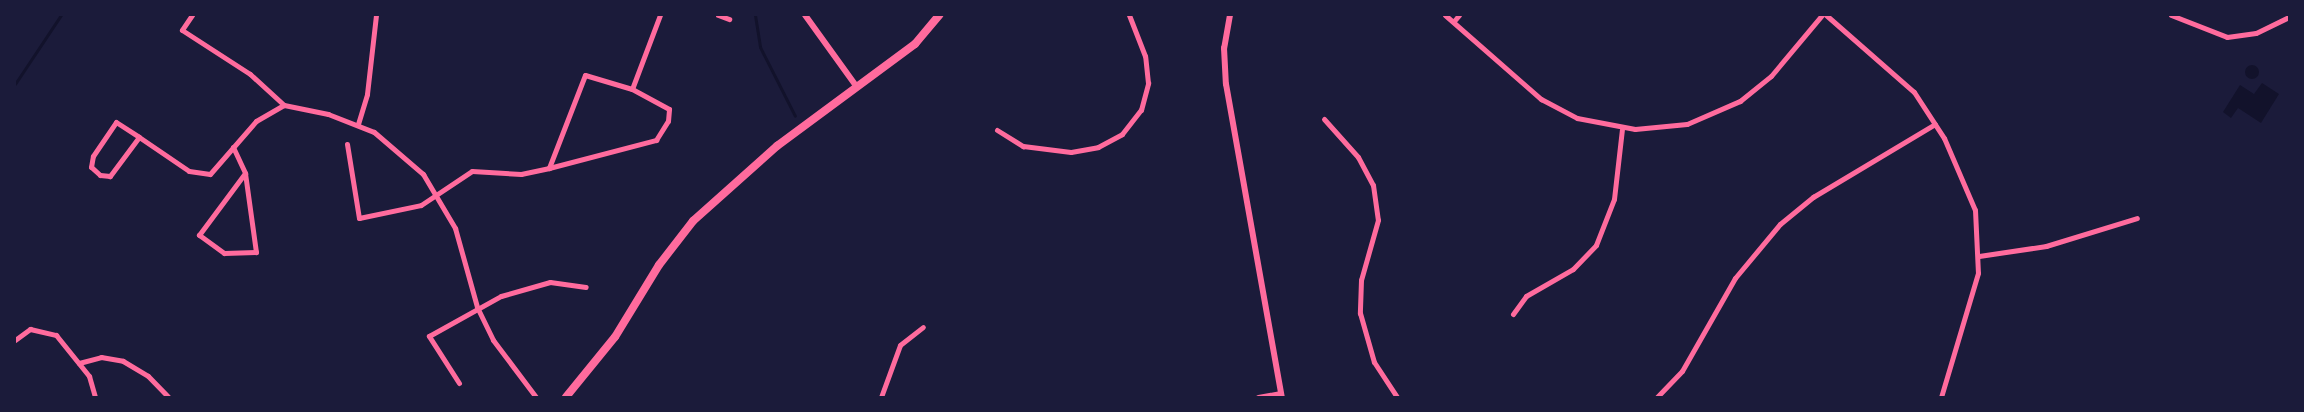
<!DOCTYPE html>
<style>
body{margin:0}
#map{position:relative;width:2304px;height:412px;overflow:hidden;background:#1b1b3a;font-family:Roboto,sans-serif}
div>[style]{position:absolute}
.water>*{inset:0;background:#12122b}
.round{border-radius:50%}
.stream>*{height:3px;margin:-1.5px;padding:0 1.5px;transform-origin:1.5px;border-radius:1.5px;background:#12122b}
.minor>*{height:5px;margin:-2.5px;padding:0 2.5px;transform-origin:2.5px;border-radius:2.5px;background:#ff6b9d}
.tertiary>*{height:6px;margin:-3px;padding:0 3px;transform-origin:3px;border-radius:3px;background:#ff6b9d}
.secondary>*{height:8px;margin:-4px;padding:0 4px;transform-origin:4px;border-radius:4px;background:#ff6b9d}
span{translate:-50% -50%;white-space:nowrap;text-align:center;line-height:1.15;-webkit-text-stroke:5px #1b1b3a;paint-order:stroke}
.frame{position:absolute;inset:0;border:16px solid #1b1b3a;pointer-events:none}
</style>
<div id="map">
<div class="water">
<div class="round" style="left:2245px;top:65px;width:14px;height:14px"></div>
<div style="clip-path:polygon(2262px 83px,2279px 94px,2261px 123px,2238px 108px,2231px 118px,2223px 112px,2240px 85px,2254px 94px)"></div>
</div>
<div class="stream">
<div style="left:755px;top:15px;width:32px;rotate:81deg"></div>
<div style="left:760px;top:47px;width:77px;rotate:63.1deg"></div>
<div style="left:15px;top:84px;width:83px;rotate:-56.3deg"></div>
</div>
<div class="minor">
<div style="left:192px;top:15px;width:18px;rotate:124deg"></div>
<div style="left:182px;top:30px;width:81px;rotate:32.9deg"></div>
<div style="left:250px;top:74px;width:46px;rotate:42.4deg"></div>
<div style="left:718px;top:15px;width:12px;rotate:20deg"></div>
<div style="left:1445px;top:15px;width:128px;rotate:41.2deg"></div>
<div style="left:1541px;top:99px;width:41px;rotate:27.8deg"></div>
<div style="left:1577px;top:118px;width:59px;rotate:10.7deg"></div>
<div style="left:1635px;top:129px;width:52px;rotate:-5.5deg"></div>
<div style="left:1687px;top:124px;width:58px;rotate:-23.5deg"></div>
<div style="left:1740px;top:101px;width:40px;rotate:-39deg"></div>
<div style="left:1771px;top:76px;width:80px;rotate:-50.1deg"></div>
<div style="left:1826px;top:15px;width:117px;rotate:41.2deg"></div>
<div style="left:1914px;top:92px;width:55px;rotate:56.9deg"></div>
<div style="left:1944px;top:138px;width:78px;rotate:66.7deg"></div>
<div style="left:1975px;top:210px;width:63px;rotate:87.3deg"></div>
<div style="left:1978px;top:273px;width:129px;rotate:106.6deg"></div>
<div style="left:2171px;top:15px;width:60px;rotate:21.4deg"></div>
<div style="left:2227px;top:37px;width:29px;rotate:-8deg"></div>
<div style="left:2256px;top:33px;width:37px;rotate:-26deg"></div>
<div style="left:1454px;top:21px;width:8px;rotate:-50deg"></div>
<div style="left:632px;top:89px;width:79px;rotate:-69.3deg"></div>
<div style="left:284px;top:105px;width:45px;rotate:11.6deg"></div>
<div style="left:328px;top:114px;width:49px;rotate:21.4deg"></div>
<div style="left:374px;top:132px;width:65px;rotate:40.6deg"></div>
<div style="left:423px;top:174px;width:63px;rotate:59.3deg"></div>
<div style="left:455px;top:228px;width:82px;rotate:74.4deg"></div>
<div style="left:477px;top:307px;width:37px;rotate:64deg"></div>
<div style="left:493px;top:340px;width:71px;rotate:53deg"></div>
<div style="left:1324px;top:119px;width:51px;rotate:48.2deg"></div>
<div style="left:1358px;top:157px;width:32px;rotate:62deg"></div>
<div style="left:1373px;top:185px;width:35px;rotate:82deg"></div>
<div style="left:1378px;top:220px;width:62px;rotate:105.8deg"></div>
<div style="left:1361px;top:280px;width:33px;rotate:92deg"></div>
<div style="left:1360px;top:313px;width:51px;rotate:74.1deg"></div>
<div style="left:1374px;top:362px;width:42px;rotate:56.7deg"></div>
<div style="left:358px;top:124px;width:31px;rotate:-73deg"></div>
<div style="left:367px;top:94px;width:80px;rotate:-83.5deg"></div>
<div style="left:997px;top:130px;width:31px;rotate:32deg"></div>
<div style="left:1023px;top:146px;width:48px;rotate:7.1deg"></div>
<div style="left:1071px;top:152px;width:27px;rotate:-10deg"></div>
<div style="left:1098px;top:147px;width:27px;rotate:-28deg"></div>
<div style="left:1122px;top:134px;width:31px;rotate:-52deg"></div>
<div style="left:1141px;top:110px;width:28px;rotate:-75deg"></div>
<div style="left:1148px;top:83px;width:27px;rotate:-96deg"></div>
<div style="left:1145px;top:56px;width:44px;rotate:-111.3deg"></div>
<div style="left:139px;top:137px;width:49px;rotate:126.6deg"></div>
<div style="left:110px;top:176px;width:10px;rotate:-174deg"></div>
<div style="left:100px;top:175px;width:12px;rotate:-138deg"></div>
<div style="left:91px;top:167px;width:11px;rotate:-80deg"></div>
<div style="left:93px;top:156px;width:41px;rotate:-55.9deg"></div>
<div style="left:116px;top:122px;width:27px;rotate:33deg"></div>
<div style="left:139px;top:137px;width:60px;rotate:34.2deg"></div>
<div style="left:189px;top:171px;width:21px;rotate:8deg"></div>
<div style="left:210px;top:174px;width:70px;rotate:-49deg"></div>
<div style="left:256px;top:121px;width:32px;rotate:-30deg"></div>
<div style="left:347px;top:144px;width:75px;rotate:80.8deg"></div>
<div style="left:359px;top:218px;width:63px;rotate:-11.8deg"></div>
<div style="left:421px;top:205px;width:61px;rotate:-33.7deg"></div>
<div style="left:472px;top:171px;width:49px;rotate:3.5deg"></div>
<div style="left:521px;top:174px;width:29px;rotate:-12deg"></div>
<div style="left:549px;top:168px;width:111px;rotate:-14.7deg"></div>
<div style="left:656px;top:140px;width:22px;rotate:-58deg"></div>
<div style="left:668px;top:121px;width:12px;rotate:-85deg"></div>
<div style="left:669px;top:109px;width:42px;rotate:-151.6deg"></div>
<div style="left:632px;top:89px;width:49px;rotate:-163.4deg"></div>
<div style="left:585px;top:75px;width:100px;rotate:111.2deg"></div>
<div style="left:233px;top:147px;width:29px;rotate:65deg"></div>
<div style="left:245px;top:173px;width:80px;rotate:82.1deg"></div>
<div style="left:256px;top:252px;width:32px;rotate:178deg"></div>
<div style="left:224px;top:253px;width:31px;rotate:-144deg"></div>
<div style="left:199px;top:235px;width:77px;rotate:-53.4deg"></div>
<div style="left:1979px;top:256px;width:68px;rotate:-8.5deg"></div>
<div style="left:2046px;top:246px;width:95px;rotate:-17.1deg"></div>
<div style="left:1513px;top:314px;width:22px;rotate:-54deg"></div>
<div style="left:1526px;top:296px;width:54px;rotate:-29.9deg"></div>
<div style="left:1573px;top:269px;width:33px;rotate:-46deg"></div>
<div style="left:1596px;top:245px;width:49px;rotate:-68.6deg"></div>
<div style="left:1614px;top:199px;width:70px;rotate:-83.5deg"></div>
<div style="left:15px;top:340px;width:19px;rotate:-36deg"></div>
<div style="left:30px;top:329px;width:27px;rotate:13deg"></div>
<div style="left:56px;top:335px;width:53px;rotate:51.2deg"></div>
<div style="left:89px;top:376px;width:22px;rotate:74deg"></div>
<div style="left:79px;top:363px;width:23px;rotate:-15deg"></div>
<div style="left:101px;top:357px;width:22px;rotate:10deg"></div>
<div style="left:123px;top:361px;width:29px;rotate:31deg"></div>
<div style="left:148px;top:376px;width:29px;rotate:46deg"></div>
<div style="left:459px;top:383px;width:56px;rotate:-122.6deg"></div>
<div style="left:429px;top:336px;width:82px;rotate:-29.1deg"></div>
<div style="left:501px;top:296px;width:51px;rotate:-15.9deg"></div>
<div style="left:550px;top:282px;width:36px;rotate:8deg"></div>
<div style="left:881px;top:397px;width:55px;rotate:-69.9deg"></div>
<div style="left:900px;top:345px;width:29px;rotate:-38deg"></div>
<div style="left:1258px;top:397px;width:23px;rotate:-10deg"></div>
<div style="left:1657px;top:397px;width:36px;rotate:-46deg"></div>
<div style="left:1682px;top:371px;width:107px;rotate:-60.3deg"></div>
<div style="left:1735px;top:278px;width:70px;rotate:-50.2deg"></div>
<div style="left:1780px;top:224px;width:43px;rotate:-39.3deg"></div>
<div style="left:1813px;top:197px;width:142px;rotate:-30.9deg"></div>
</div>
<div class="tertiary">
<div style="left:805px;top:15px;width:89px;rotate:54.2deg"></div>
<div style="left:1230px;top:15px;width:34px;rotate:100deg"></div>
<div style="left:1224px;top:48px;width:36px;rotate:87deg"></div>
<div style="left:1226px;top:84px;width:318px;rotate:79.9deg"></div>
</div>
<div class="secondary">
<div style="left:566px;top:397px;width:77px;rotate:-50.8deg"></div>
<div style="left:615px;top:337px;width:84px;rotate:-58.6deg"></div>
<div style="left:659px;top:265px;width:56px;rotate:-52.3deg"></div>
<div style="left:693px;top:221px;width:113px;rotate:-41.8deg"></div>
<div style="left:777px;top:146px;width:172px;rotate:-36.5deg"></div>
<div style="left:915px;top:44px;width:38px;rotate:-50deg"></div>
</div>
<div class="frame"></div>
</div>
